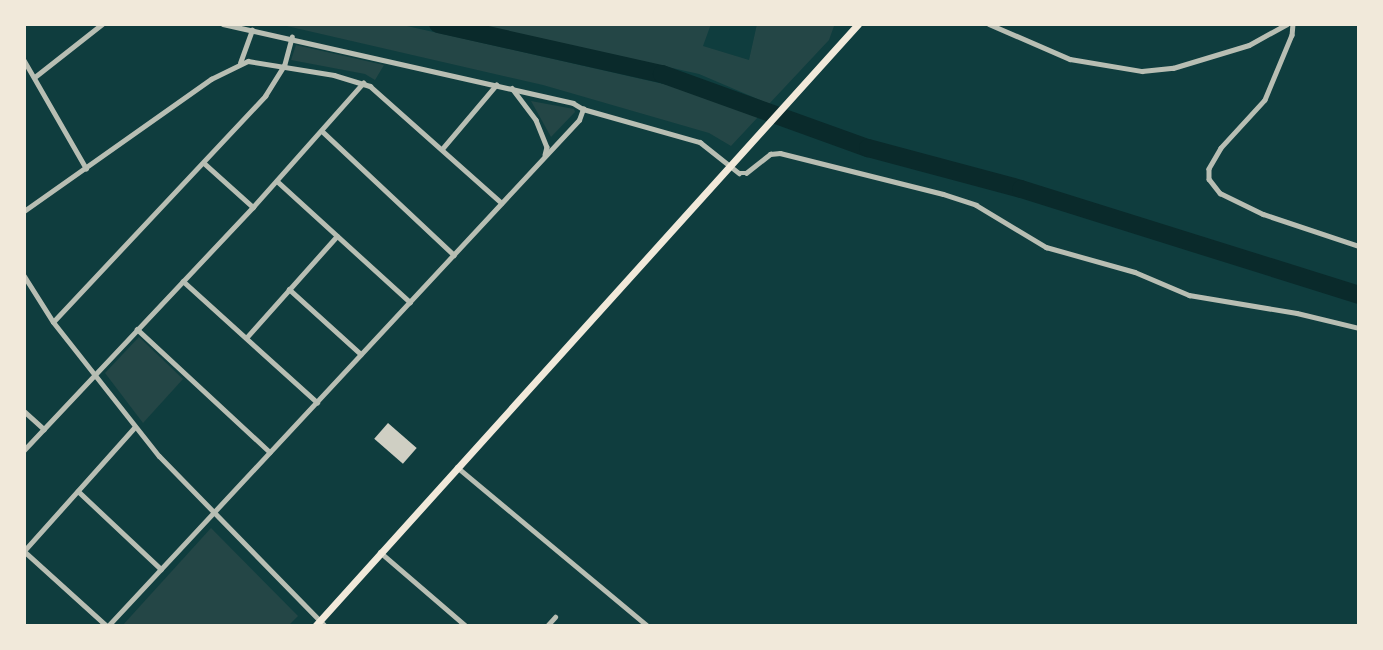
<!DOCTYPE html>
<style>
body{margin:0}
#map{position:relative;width:1383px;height:650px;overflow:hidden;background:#0f3d3e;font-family:"Sofia Sans Condensed",sans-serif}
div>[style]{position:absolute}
.green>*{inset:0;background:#244646}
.river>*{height:18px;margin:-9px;padding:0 9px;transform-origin:9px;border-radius:9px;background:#0a2a2b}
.building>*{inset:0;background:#cfcfc3;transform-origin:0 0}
.minor>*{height:4.5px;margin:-2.25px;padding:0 2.25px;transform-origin:2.25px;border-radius:2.25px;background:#b8beb3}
.tertiary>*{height:5px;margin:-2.5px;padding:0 2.5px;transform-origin:2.5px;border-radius:2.5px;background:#b8beb3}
.primary>*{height:7px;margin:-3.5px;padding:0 3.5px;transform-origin:3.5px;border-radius:3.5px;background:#f1e9da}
span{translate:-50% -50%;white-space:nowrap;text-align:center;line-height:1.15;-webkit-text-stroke:4.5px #f1e9da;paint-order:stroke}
.frame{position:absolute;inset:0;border:26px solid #f1e9da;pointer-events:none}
</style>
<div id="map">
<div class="green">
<div style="clip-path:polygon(278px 24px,398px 24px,668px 85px,714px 97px,759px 116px,731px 146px,709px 133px,543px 85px)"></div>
<div style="clip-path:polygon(475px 24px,711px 24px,703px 46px,749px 60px,757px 24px,834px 26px,829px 40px,769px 104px,699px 74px)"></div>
<div style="clip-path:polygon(296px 45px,384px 65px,375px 80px,365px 74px,291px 60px)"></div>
<div style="clip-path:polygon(531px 101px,574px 109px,575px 112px,551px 137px)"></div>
<div style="clip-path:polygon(139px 337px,183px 379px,143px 423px,105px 373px)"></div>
<div style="clip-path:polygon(211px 528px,298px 616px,288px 626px,122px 626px)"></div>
</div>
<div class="river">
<div style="left:438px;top:24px;width:230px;rotate:12.6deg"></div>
<div style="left:662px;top:74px;width:219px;rotate:19.8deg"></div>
<div style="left:868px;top:148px;width:158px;rotate:15deg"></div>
<div style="left:1021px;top:189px;width:354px;rotate:17.4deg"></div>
</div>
<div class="building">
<div style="left:388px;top:423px;width:38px;height:21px;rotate:41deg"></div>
</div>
<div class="minor">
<div style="left:223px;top:24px;width:359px;rotate:12.7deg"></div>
<div style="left:573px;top:103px;width:12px;rotate:31deg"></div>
<div style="left:583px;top:109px;width:122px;rotate:15.8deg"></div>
<div style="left:700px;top:142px;width:50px;rotate:38.5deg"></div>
<div style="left:739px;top:173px;width:7px"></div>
<div style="left:746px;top:173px;width:31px;rotate:-38deg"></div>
<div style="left:770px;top:154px;width:10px;rotate:-6deg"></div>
<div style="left:780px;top:153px;width:168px;rotate:14.1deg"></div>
<div style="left:943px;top:194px;width:35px;rotate:18deg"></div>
<div style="left:976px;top:205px;width:82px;rotate:31deg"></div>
<div style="left:1046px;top:247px;width:92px;rotate:15.7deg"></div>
<div style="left:1135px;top:272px;width:59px;rotate:23.1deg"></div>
<div style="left:1189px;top:295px;width:109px;rotate:9.5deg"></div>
<div style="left:1297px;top:313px;width:64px;rotate:13.6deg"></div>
<div style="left:989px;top:24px;width:88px;rotate:23.4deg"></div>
<div style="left:1070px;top:59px;width:73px;rotate:9.5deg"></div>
<div style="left:1142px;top:71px;width:31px;rotate:-6deg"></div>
<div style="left:1173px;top:68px;width:79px;rotate:-16.8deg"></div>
<div style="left:1249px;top:45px;width:43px;rotate:-28.9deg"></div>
<div style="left:1293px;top:24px;width:11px;rotate:95deg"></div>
<div style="left:1292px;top:35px;width:70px;rotate:112.6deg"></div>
<div style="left:1265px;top:100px;width:65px;rotate:132.5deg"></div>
<div style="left:1221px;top:148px;width:24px;rotate:120deg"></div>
<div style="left:1209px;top:169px;width:10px;rotate:90deg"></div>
<div style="left:1209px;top:179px;width:18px;rotate:52deg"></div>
<div style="left:1220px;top:193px;width:48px;rotate:26deg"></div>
<div style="left:1263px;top:214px;width:101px;rotate:18.4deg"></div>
<div style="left:24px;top:60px;width:125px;rotate:60.1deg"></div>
<div style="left:240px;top:63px;width:35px;rotate:-70deg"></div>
<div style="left:36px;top:76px;width:84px;rotate:-38.2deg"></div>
<div style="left:512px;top:88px;width:40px;rotate:53deg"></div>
<div style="left:536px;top:120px;width:29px;rotate:68deg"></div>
<div style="left:547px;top:147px;width:8px;rotate:104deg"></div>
<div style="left:322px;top:131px;width:181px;rotate:43.2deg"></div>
<div style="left:442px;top:149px;width:84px;rotate:-49.8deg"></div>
<div style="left:204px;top:163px;width:66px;rotate:41.9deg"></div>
<div style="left:277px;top:181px;width:180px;rotate:42.3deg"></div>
<div style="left:24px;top:211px;width:229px;rotate:-35.2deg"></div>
<div style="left:211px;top:79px;width:41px;rotate:-25.9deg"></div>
<div style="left:248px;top:61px;width:87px;rotate:9.2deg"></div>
<div style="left:334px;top:75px;width:38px;rotate:17deg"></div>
<div style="left:370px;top:86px;width:176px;rotate:41.6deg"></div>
<div style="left:183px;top:281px;width:181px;rotate:42.1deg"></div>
<div style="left:289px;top:289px;width:97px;rotate:42.1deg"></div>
<div style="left:53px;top:322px;width:310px;rotate:-46.8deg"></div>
<div style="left:265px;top:96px;width:36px;rotate:-58deg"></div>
<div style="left:284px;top:66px;width:30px;rotate:-75deg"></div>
<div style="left:137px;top:329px;width:181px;rotate:42.8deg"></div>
<div style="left:247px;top:337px;width:135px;rotate:-48.3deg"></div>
<div style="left:24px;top:411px;width:27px;rotate:42deg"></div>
<div style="left:24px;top:450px;width:334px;rotate:-46.7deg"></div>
<div style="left:253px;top:207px;width:166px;rotate:-48.4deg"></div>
<div style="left:457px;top:467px;width:249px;rotate:39.8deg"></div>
<div style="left:78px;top:491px;width:114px;rotate:43.2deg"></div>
<div style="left:24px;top:551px;width:165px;rotate:-48.2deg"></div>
<div style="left:24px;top:551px;width:112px;rotate:42.1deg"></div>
<div style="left:380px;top:552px;width:113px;rotate:40.7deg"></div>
<div style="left:108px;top:626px;width:691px;rotate:-47.05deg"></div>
<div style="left:579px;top:120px;width:12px;rotate:-70deg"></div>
<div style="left:547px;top:626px;width:12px;rotate:-48deg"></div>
</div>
<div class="tertiary">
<div style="left:24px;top:276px;width:54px;rotate:57.8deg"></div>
<div style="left:53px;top:322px;width:171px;rotate:51.7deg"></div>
<div style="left:159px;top:456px;width:238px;rotate:45.7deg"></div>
</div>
<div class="primary">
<div style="left:315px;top:626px;width:811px;rotate:-47.95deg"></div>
</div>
<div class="frame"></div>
</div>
